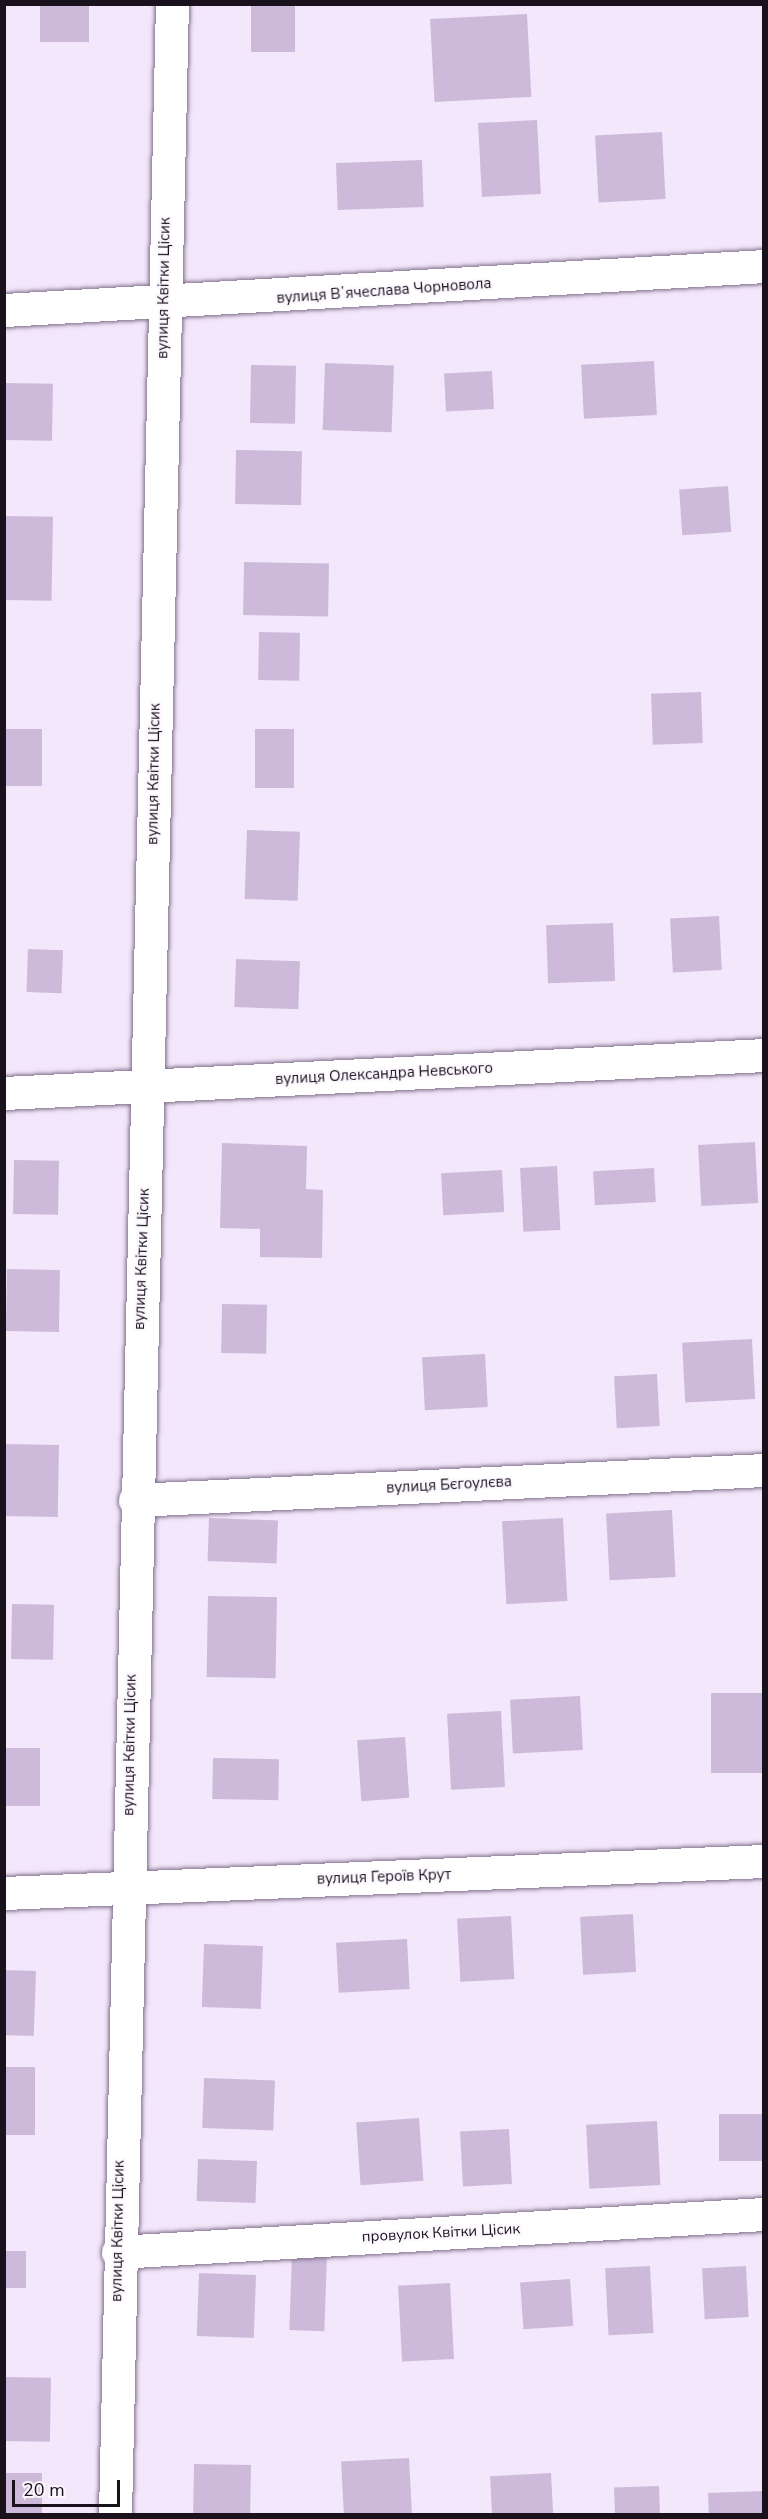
<!DOCTYPE html>
<meta charset="utf-8">
<style>
body{margin:0}
#map{position:relative;width:768px;height:2519px;overflow:hidden;background:#f3e7fb;font-family:"Nunito Sans",sans-serif}
div>[style]{position:absolute}
.building>*{inset:0;background:#cdbada;transform-origin:0 0}
.roads{filter:drop-shadow(0 0 2px #816f8c) drop-shadow(0 0 2px #816f8c)}
.street>*{height:33px;margin:-16.5px;padding:0 16.5px;transform-origin:16.5px;border-radius:16.5px;background:#fff}
span{translate:-50% -50%;white-space:nowrap;text-align:center;line-height:1.15;-webkit-text-stroke:4.5px #fcf8fe;paint-order:stroke}
.street-label{font-size:15px;color:#19121d}
.frame{position:absolute;inset:0;border:6px solid #19121d;pointer-events:none}
.scale{position:absolute;left:12px;top:2480px;width:108px;height:27px;box-sizing:border-box;border:3px solid #19121d;border-top:0;padding-left:8px;font-size:18px;line-height:21px;white-space:nowrap;color:#19121d;-webkit-text-stroke:4px #fcf8fe;paint-order:stroke}
</style>
<div id="map">
<div class="building">
<div style="left:40px;top:4px;width:49px;height:38px"></div>
<div style="left:251px;top:4px;width:44px;height:48px"></div>
<div style="left:527px;top:14px;width:83px;height:97px;rotate:87deg"></div>
<div style="left:537px;top:120px;width:74px;height:59px;rotate:87deg"></div>
<div style="left:662px;top:132px;width:67px;height:67px;rotate:87deg"></div>
<div style="left:422px;top:160px;width:47px;height:86px;rotate:88deg"></div>
<div style="left:654px;top:361px;width:54px;height:73px;rotate:87deg"></div>
<div style="left:325px;top:363px;width:69px;height:67px;rotate:2deg"></div>
<div style="left:251px;top:365px;width:45px;height:58px;rotate:1deg"></div>
<div style="left:492px;top:371px;width:38px;height:48px;rotate:87deg"></div>
<div style="left:4px;top:383px;width:49px;height:57px;rotate:1deg"></div>
<div style="left:236px;top:450px;width:66px;height:54px;rotate:1deg"></div>
<div style="left:728px;top:486px;width:46px;height:49px;rotate:86deg"></div>
<div style="left:5px;top:516px;width:48px;height:84px;rotate:1deg"></div>
<div style="left:244px;top:562px;width:85px;height:53px;rotate:1deg"></div>
<div style="left:259px;top:632px;width:41px;height:48px;rotate:1deg"></div>
<div style="left:701px;top:692px;width:51px;height:50px;rotate:88deg"></div>
<div style="left:4px;top:729px;width:38px;height:57px"></div>
<div style="left:255px;top:729px;width:39px;height:59px"></div>
<div style="left:247px;top:830px;width:53px;height:69px;rotate:2deg"></div>
<div style="left:719px;top:916px;width:54px;height:49px;rotate:87deg"></div>
<div style="left:613px;top:923px;width:58px;height:67px;rotate:88deg"></div>
<div style="left:28px;top:949px;width:35px;height:43px;rotate:2deg"></div>
<div style="left:236px;top:959px;width:64px;height:48px;rotate:2deg"></div>
<div style="left:755px;top:1142px;width:61px;height:57px;rotate:87deg"></div>
<div style="clip-path:polygon(222px 1143px,307px 1146px,306px 1189px,323px 1190px,322px 1258px,260px 1257px,260px 1229px,220px 1228px)"></div>
<div style="left:14px;top:1160px;width:45px;height:54px;rotate:1deg"></div>
<div style="left:557px;top:1166px;width:64px;height:37px;rotate:87deg"></div>
<div style="left:654px;top:1168px;width:34px;height:61px;rotate:87deg"></div>
<div style="left:502px;top:1170px;width:42px;height:61px;rotate:87deg"></div>
<div style="left:7px;top:1269px;width:53px;height:62px;rotate:1deg"></div>
<div style="left:222px;top:1304px;width:45px;height:49px;rotate:1deg"></div>
<div style="left:752px;top:1339px;width:60px;height:70px;rotate:87deg"></div>
<div style="left:485px;top:1354px;width:53px;height:63px;rotate:87deg"></div>
<div style="left:657px;top:1374px;width:52px;height:43px;rotate:87deg"></div>
<div style="left:4px;top:1444px;width:55px;height:72px;rotate:1deg"></div>
<div style="left:672px;top:1510px;width:67px;height:66px;rotate:87deg"></div>
<div style="left:209px;top:1518px;width:69px;height:43px;rotate:2deg"></div>
<div style="left:563px;top:1518px;width:83px;height:61px;rotate:87deg"></div>
<div style="left:208px;top:1596px;width:69px;height:81px;rotate:1deg"></div>
<div style="left:12px;top:1604px;width:42px;height:55px;rotate:1deg"></div>
<div style="left:764px;top:1693px;width:80px;height:53px;rotate:90deg"></div>
<div style="left:580px;top:1696px;width:54px;height:70px;rotate:87deg"></div>
<div style="left:501px;top:1711px;width:76px;height:54px;rotate:87deg"></div>
<div style="left:405px;top:1737px;width:61px;height:48px;rotate:86deg"></div>
<div style="left:4px;top:1748px;width:36px;height:58px"></div>
<div style="left:213px;top:1758px;width:66px;height:41px;rotate:1deg"></div>
<div style="left:633px;top:1914px;width:58px;height:53px;rotate:87deg"></div>
<div style="left:511px;top:1916px;width:63px;height:54px;rotate:87deg"></div>
<div style="left:407px;top:1939px;width:50px;height:71px;rotate:87deg"></div>
<div style="left:204px;top:1944px;width:59px;height:63px;rotate:2deg"></div>
<div style="left:4px;top:1970px;width:32px;height:65px;rotate:2deg"></div>
<div style="left:4px;top:2067px;width:31px;height:68px"></div>
<div style="left:204px;top:2078px;width:71px;height:50px;rotate:2deg"></div>
<div style="left:764px;top:2114px;width:47px;height:45px;rotate:90deg"></div>
<div style="left:419px;top:2118px;width:63px;height:63px;rotate:86deg"></div>
<div style="left:657px;top:2121px;width:64px;height:71px;rotate:87deg"></div>
<div style="left:509px;top:2129px;width:55px;height:49px;rotate:87deg"></div>
<div style="left:198px;top:2159px;width:59px;height:42px;rotate:2deg"></div>
<div style="left:4px;top:2251px;width:22px;height:37px"></div>
<div style="left:292px;top:2254px;width:35px;height:76px;rotate:2deg"></div>
<div style="left:650px;top:2266px;width:67px;height:45px;rotate:87deg"></div>
<div style="left:746px;top:2266px;width:51px;height:44px;rotate:87deg"></div>
<div style="left:199px;top:2273px;width:57px;height:63px;rotate:2deg"></div>
<div style="left:570px;top:2279px;width:47px;height:50px;rotate:86deg"></div>
<div style="left:450px;top:2283px;width:76px;height:52px;rotate:87deg"></div>
<div style="left:4px;top:2377px;width:47px;height:64px;rotate:1deg"></div>
<div style="left:409px;top:2458px;width:56px;height:68px;rotate:87deg"></div>
<div style="left:194px;top:2464px;width:57px;height:50px;rotate:1deg"></div>
<div style="left:5px;top:2473px;width:37px;height:41px"></div>
<div style="left:551px;top:2473px;width:41px;height:61px;rotate:87deg"></div>
<div style="left:659px;top:2486px;width:28px;height:45px;rotate:88deg"></div>
<div style="left:763px;top:2491px;width:23px;height:55px;rotate:88deg"></div>
</div>
<div class="roads">
<div class="street">
<div style="left:4px;top:310px;width:761px;rotate:-3.31deg"></div>
<div style="left:4px;top:1093px;width:761px;rotate:-2.86deg"></div>
<div style="left:135px;top:1500px;width:630px;rotate:-2.73deg"></div>
<div style="left:4px;top:1893px;width:761px;rotate:-2.41deg"></div>
<div style="left:118px;top:2252px;width:647px;rotate:-3.37deg"></div>
<div style="left:115px;top:2514px;width:2511px;rotate:-88.7deg"></div>
</div>
</div>
<div class="street-label">
<span style="left:164px;top:288px;rotate:-89deg">вулиця Квітки Цісик</span>
<span style="left:384px;top:291px;rotate:-4deg">вулиця Вʼячеслава Чорновола</span>
<span style="left:154px;top:774px;rotate:-89deg">вулиця Квітки Цісик</span>
<span style="left:384px;top:1074px;rotate:-3deg">вулиця Олександра Невського</span>
<span style="left:142px;top:1259px;rotate:-88deg">вулиця Квітки Цісик</span>
<span style="left:449px;top:1485px;rotate:-3deg">вулиця Бєгоулєва</span>
<span style="left:130px;top:1745px;rotate:-89deg">вулиця Квітки Цісик</span>
<span style="left:384px;top:1877px;rotate:-2deg">вулиця Героїв Крут</span>
<span style="left:118px;top:2231px;rotate:-89deg">вулиця Квітки Цісик</span>
<span style="left:441px;top:2233px;rotate:-3deg">провулок Квітки Цісик</span>
</div>
<div class="frame"></div>
<div class="scale">20 m</div>
</div>
